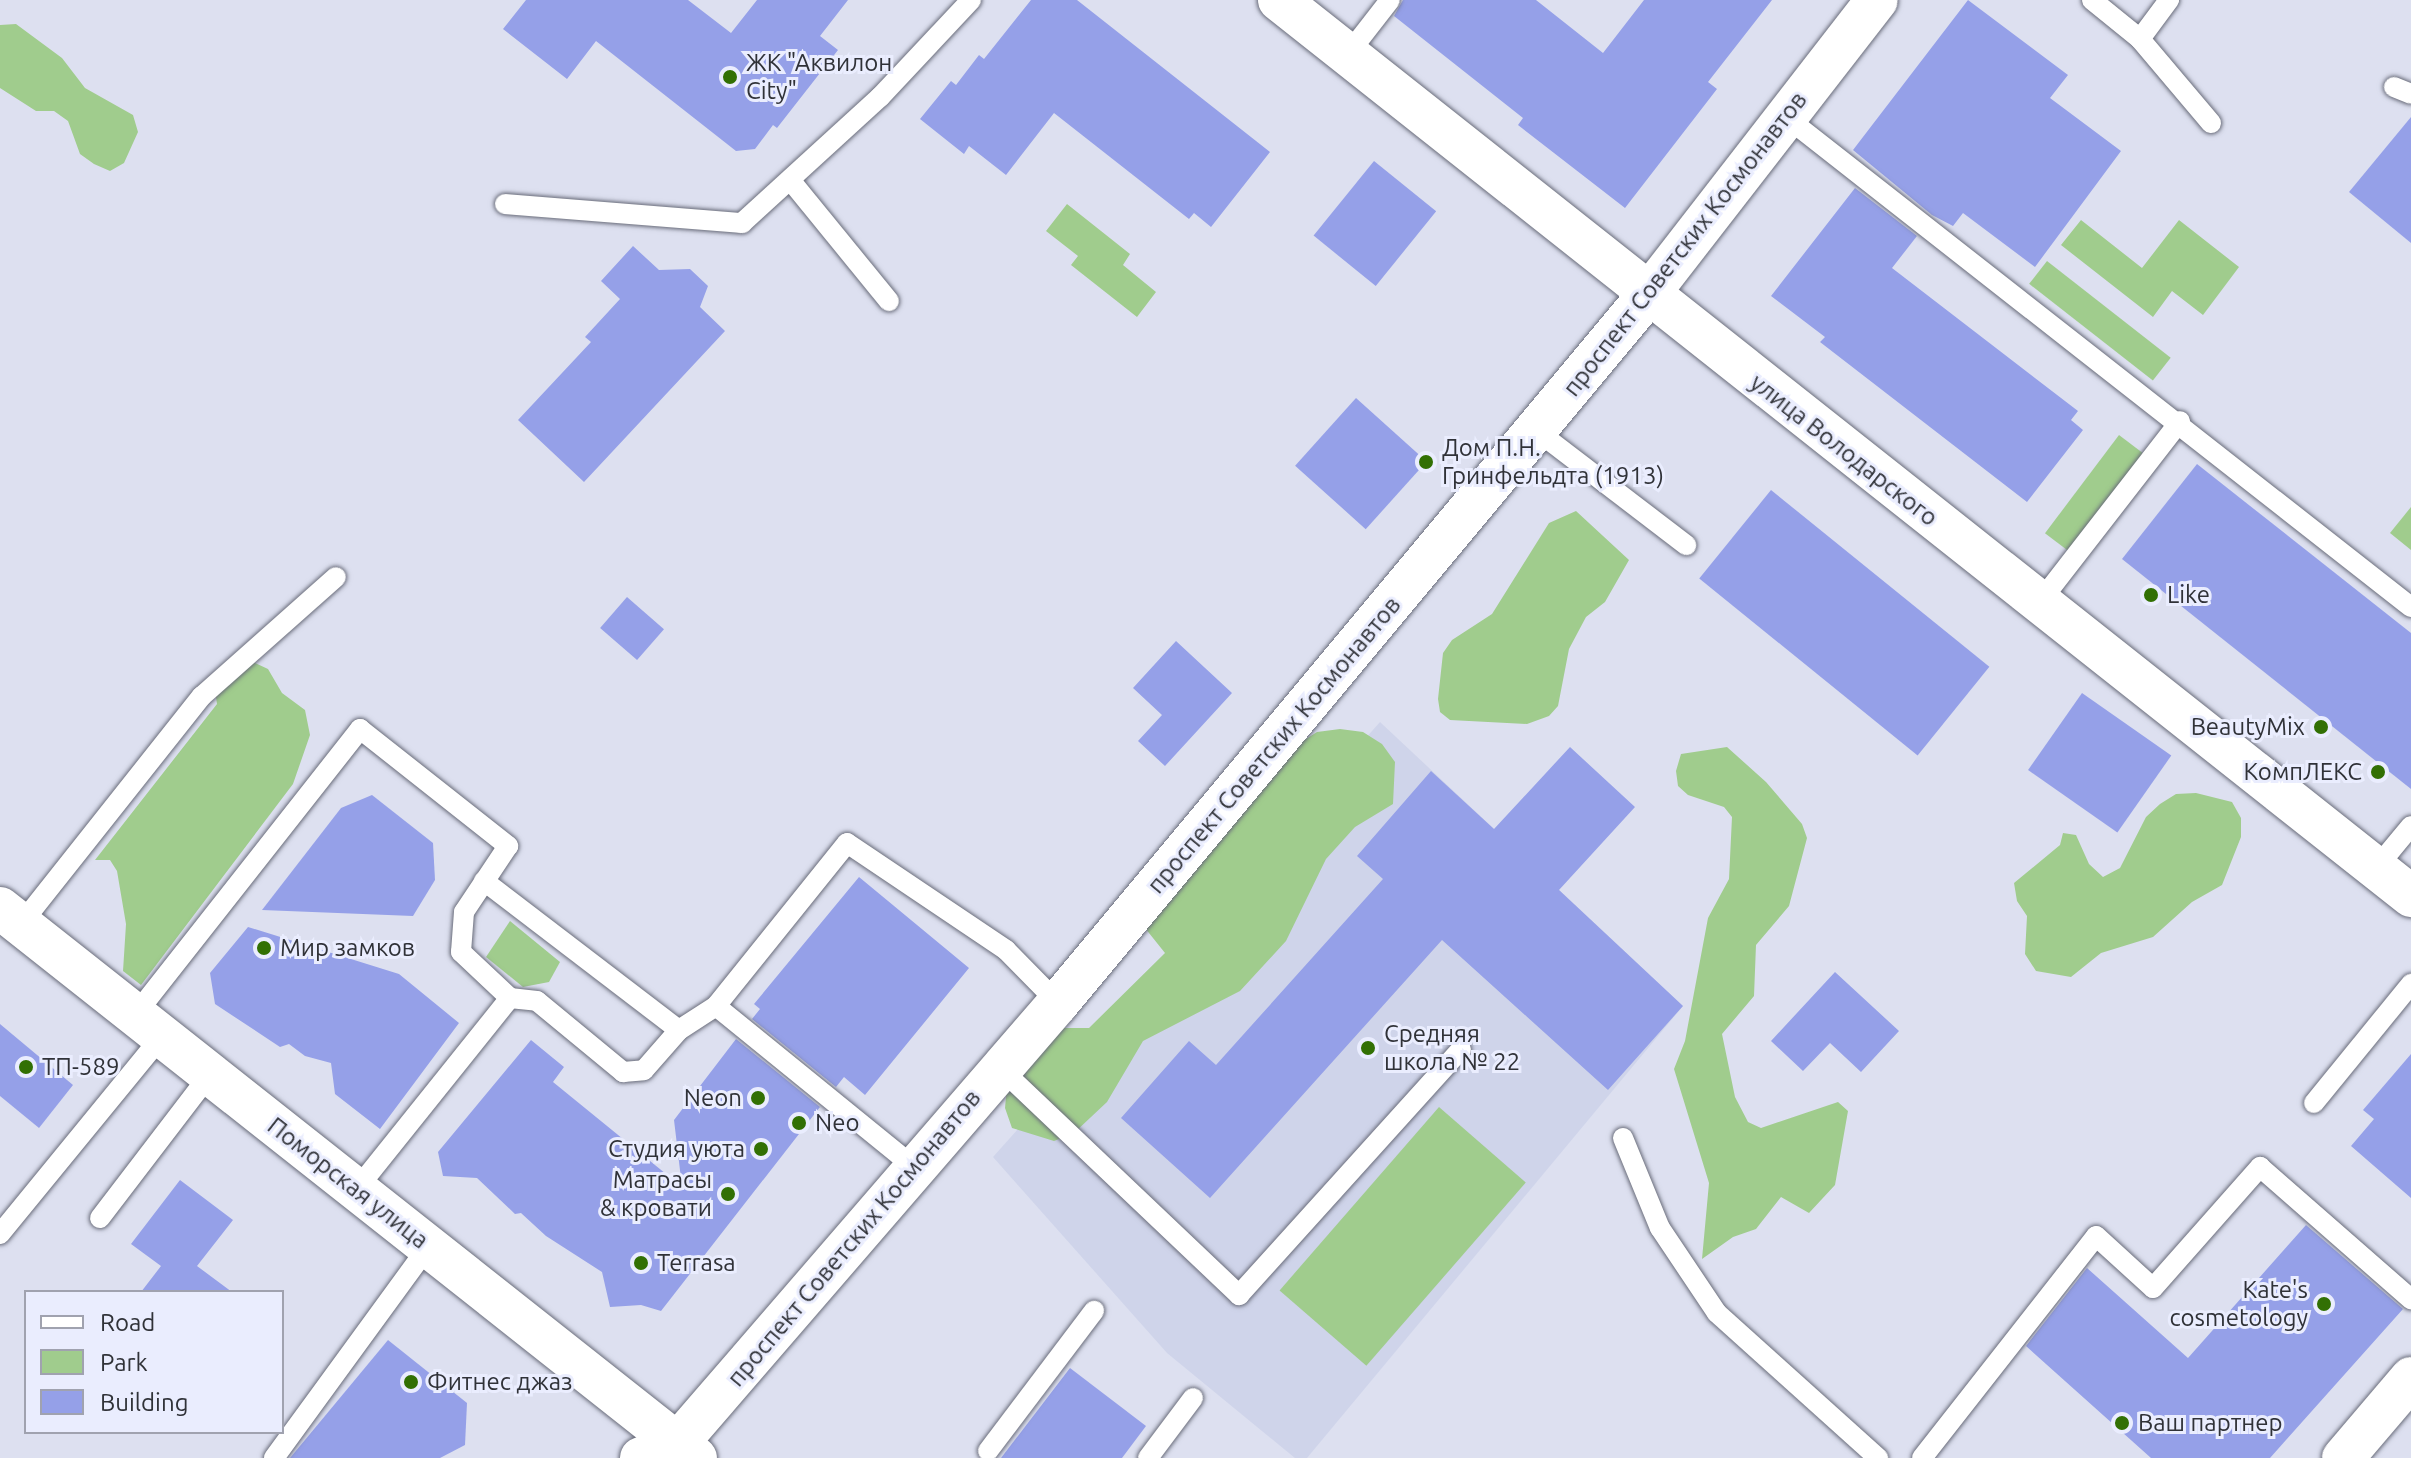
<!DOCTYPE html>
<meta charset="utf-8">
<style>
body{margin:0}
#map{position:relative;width:2411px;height:1458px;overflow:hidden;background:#dde0f0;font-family:Ubuntu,sans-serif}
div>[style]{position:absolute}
.built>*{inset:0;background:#cfd4ea}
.green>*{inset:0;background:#a0cc8d;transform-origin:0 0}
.building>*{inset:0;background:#95a0e8;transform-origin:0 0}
.roads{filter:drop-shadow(0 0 2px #696c7a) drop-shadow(0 0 2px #696c7a)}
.lane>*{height:20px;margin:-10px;padding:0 10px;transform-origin:10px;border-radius:10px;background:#fff}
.street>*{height:42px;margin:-21px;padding:0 21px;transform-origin:21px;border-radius:21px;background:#fff}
.dots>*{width:22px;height:22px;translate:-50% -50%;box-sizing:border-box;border:4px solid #eaedfe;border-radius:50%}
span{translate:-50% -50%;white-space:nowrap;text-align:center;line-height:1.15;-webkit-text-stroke:6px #eaedfe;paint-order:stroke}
.poi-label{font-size:24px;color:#303238}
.left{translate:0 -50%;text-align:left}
.right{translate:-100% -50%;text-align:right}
.street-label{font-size:24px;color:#303238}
.legend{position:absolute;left:24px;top:1290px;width:260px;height:144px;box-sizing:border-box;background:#eaedfe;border:2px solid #a0a2af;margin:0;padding:10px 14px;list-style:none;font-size:24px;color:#303238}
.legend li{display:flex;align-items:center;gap:16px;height:40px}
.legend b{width:40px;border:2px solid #a0a2af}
</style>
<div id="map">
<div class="built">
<div style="clip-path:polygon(1380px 722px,1683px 1006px,1307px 1458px,1295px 1458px,1167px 1353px,993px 1157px)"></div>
</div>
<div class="green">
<div style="clip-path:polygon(16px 24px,62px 58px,85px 88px,133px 115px,138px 132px,124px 163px,110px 171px,94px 164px,80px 154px,68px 121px,54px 111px,36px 111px,0 88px,0 25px)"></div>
<div style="clip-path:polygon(1067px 204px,1130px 254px,1123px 265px,1156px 292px,1137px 317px,1071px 265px,1078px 256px,1046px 231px)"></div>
<div style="clip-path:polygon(2081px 220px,2142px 268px,2179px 220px,2239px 267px,2203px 315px,2172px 291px,2153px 317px,2061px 245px)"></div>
<div style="left:2047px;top:261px;width:157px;height:29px;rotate:38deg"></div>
<div style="left:2119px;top:435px;width:31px;height:123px;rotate:37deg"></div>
<div style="clip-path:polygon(2411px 507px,2411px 550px,2390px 533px)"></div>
<div style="clip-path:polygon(1576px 511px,1629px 560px,1605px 602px,1586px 617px,1569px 649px,1558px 706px,1549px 716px,1527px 724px,1450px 720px,1440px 712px,1438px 699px,1443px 653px,1452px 640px,1492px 614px,1549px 523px)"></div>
<div style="clip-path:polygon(244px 658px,268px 669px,282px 693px,305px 710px,310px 735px,293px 784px,141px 985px,123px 971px,126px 924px,117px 871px,110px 860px,95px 860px,217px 704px,214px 684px)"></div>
<div style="clip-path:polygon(1340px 729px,1363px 732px,1382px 744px,1395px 762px,1393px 804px,1355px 827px,1326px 859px,1286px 941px,1240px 991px,1143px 1041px,1107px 1102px,1074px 1133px,1054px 1141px,1012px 1128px,1005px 1108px,1007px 1086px,1041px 1028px,1089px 1028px,1165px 953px,1141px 923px,1295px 746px,1317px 732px)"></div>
<div style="clip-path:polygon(1727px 747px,1766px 782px,1802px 824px,1807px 838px,1789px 906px,1756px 945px,1754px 996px,1722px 1034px,1735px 1097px,1748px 1122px,1761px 1128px,1838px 1102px,1848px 1111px,1835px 1185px,1809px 1213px,1781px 1197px,1756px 1229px,1733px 1237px,1702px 1259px,1709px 1183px,1674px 1069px,1685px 1041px,1708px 918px,1729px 879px,1732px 817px,1724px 807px,1688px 795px,1678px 786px,1676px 771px,1681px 754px)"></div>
<div style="clip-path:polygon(2196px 793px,2232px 802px,2241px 818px,2241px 837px,2222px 885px,2192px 902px,2153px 937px,2101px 953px,2071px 977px,2036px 971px,2025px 954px,2027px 916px,2017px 901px,2014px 883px,2060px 845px,2063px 833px,2076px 835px,2089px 864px,2103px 877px,2120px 868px,2146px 817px,2160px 804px,2176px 794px)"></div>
<div style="clip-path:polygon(510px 921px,560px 962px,549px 982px,523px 987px,486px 957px)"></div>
<div style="left:1439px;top:1107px;width:115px;height:243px;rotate:41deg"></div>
</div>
<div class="building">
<div style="clip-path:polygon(526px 0,688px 0,731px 33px,757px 0,848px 0,820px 36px,838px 50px,777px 128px,773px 125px,755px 149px,736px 151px,596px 41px,567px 79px,503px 29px)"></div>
<div style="clip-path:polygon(1031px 0,1077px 0,1270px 152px,1211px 227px,1194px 213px,1189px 219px,1054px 113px,1006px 175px,969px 146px,964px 154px,920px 119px,951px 81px,956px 85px,979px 55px,984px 59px)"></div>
<div style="clip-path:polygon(1403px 0,1536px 0,1603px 53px,1644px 0,1772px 0,1708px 82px,1717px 89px,1625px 208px,1518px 125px,1523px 118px,1394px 16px)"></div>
<div style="clip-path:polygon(1968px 0,2068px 75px,2050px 98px,2121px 151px,2035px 267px,1963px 213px,1953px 226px,1932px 215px,1853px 150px)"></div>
<div style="clip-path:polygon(2411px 117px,2411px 243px,2349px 192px)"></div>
<div style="left:1374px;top:161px;width:80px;height:96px;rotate:39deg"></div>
<div style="clip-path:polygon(1855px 188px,1917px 236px,1892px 268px,2078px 411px,2071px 420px,2083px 430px,2027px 502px,1820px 342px,1825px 337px,1771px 296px)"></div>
<div style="clip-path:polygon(633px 246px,659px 270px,690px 269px,708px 286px,700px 307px,725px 331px,584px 482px,518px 420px,591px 342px,585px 337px,620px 299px,601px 281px)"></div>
<div style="left:1356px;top:398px;width:95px;height:91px;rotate:42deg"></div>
<div style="clip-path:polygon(2197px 464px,2411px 633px,2411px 789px,2122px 559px)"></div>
<div style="left:1771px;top:490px;width:281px;height:114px;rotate:39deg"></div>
<div style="left:627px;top:597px;width:49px;height:41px;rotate:41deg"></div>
<div style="clip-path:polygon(1176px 641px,1232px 693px,1165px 766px,1138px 741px,1162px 715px,1133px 688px)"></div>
<div style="left:2082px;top:693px;width:109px;height:94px;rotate:35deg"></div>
<div style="clip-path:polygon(1570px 747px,1635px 807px,1559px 890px,1683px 1006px,1608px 1090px,1442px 940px,1210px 1198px,1121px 1118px,1189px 1041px,1216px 1065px,1383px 879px,1357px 856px,1431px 771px,1494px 829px)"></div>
<div style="clip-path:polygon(372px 795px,433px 843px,435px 880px,413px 916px,262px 910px,341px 808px)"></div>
<div style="clip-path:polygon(859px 877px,969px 968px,865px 1095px,844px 1077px,836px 1087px,752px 1019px,760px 1009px,754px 1004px)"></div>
<div style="clip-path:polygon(248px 927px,399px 974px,459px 1023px,380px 1129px,335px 1094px,331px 1063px,305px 1056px,289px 1044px,280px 1047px,215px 1004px,210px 973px)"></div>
<div style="clip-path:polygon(1835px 972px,1899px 1031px,1861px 1072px,1830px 1043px,1803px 1071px,1771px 1041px)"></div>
<div style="clip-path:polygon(0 1024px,73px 1085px,39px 1128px,0 1096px)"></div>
<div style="clip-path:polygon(736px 1039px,820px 1107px,661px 1311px,641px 1305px,610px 1307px,602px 1272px,546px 1236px,521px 1213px,515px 1214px,477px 1178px,443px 1176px,438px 1152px,531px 1040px,564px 1067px,553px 1082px,682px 1187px,674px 1120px)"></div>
<div style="clip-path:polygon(2411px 1054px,2411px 1198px,2351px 1146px,2374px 1119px,2363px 1110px)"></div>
<div style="clip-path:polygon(180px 1180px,233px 1220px,197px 1266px,232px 1292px,141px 1292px,161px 1266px,131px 1244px)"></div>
<div style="clip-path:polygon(2306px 1225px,2403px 1309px,2270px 1458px,2151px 1458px,2026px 1346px,2087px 1268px,2188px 1358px)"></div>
<div style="clip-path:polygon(388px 1340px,467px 1403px,465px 1445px,440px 1458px,290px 1458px)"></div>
<div style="clip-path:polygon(1070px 1368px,1146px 1426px,1122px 1458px,1001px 1458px)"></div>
</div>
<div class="roads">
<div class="lane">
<div style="left:2092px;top:0;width:62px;rotate:39.1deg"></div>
<div style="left:2140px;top:39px;width:110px;rotate:49.8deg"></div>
<div style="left:2140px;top:39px;width:49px;rotate:-53.4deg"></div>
<div style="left:1348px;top:54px;width:68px;rotate:-52.1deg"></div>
<div style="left:2394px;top:87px;width:18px;rotate:22deg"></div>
<div style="left:1786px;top:117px;width:794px;rotate:38.1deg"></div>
<div style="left:791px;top:181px;width:155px;rotate:50.8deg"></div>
<div style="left:505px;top:204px;width:238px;rotate:4.6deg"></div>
<div style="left:742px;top:223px;width:187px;rotate:-42.4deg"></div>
<div style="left:880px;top:97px;width:133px;rotate:-46.8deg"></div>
<div style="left:1537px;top:431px;width:188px;rotate:37.4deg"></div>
<div style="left:2039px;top:603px;width:230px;rotate:-52.2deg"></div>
<div style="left:2377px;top:867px;width:53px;rotate:-50.3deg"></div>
<div style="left:484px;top:881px;width:245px;rotate:37.4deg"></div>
<div style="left:21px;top:924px;width:291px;rotate:-51.6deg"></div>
<div style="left:202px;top:696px;width:179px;rotate:-41.6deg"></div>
<div style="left:716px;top:1006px;width:209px;rotate:-51.2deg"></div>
<div style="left:847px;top:843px;width:192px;rotate:33.9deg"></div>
<div style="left:1006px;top:950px;width:74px;rotate:45.5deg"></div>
<div style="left:135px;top:1015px;width:364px;rotate:-51.8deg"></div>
<div style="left:360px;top:729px;width:189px;rotate:38.3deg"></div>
<div style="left:508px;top:846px;width:79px;rotate:123.7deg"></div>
<div style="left:464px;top:912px;width:40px;rotate:94.3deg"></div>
<div style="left:461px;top:952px;width:67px;rotate:43.2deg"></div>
<div style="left:510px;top:998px;width:27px;rotate:6deg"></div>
<div style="left:537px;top:1001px;width:112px;rotate:39.5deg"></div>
<div style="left:623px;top:1072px;width:21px;rotate:-5deg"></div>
<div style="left:644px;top:1070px;width:53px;rotate:-48.8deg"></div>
<div style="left:679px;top:1030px;width:44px;rotate:-33deg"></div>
<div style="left:716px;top:1006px;width:254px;rotate:39.1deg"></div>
<div style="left:1000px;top:1068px;width:330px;rotate:43.5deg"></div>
<div style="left:1239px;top:1295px;width:331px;rotate:-47.9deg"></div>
<div style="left:2314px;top:1103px;width:154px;rotate:-50.8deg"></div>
<div style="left:1623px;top:1138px;width:97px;rotate:67.7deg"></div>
<div style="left:1660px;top:1228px;width:102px;rotate:56.2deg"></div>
<div style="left:1717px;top:1313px;width:217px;rotate:42deg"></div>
<div style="left:356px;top:1190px;width:246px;rotate:-51.3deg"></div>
<div style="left:100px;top:1218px;width:181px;rotate:-52.6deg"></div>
<div style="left:0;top:1234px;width:256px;rotate:-50.7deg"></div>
<div style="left:988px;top:1451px;width:176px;rotate:-52.9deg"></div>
<div style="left:274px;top:1458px;width:261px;rotate:-53.9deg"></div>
<div style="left:1148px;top:1458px;width:75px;rotate:-53.1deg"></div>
<div style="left:1922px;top:1458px;width:282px;rotate:-51.9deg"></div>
<div style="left:2096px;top:1236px;width:77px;rotate:42.4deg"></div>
<div style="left:2153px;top:1288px;width:162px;rotate:-48.5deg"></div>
<div style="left:2260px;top:1167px;width:201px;rotate:41.2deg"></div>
</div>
<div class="street">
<div style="left:1279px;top:0;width:1444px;rotate:38.36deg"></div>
<div style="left:0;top:908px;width:887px;rotate:38.32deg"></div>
<div style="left:641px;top:1458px;width:39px;rotate:-21deg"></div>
<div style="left:677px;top:1444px;width:583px;rotate:-49.17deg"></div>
<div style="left:1058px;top:1003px;width:922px;rotate:-50.19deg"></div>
<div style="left:1648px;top:295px;width:373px;rotate:-52.2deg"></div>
<div style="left:2343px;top:1458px;width:105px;rotate:-49.6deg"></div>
</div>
</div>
<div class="dots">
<div style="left:730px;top:77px;background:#327004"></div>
<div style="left:1426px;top:462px;background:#327004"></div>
<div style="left:2151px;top:595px;background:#327004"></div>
<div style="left:2321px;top:727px;background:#327004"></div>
<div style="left:2378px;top:772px;background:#327004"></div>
<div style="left:264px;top:948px;background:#327004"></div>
<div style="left:1368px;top:1048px;background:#327004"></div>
<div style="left:26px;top:1067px;background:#327004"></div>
<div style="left:758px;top:1098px;background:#327004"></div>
<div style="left:799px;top:1123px;background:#327004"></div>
<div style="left:761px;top:1149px;background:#327004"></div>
<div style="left:728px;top:1194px;background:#327004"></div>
<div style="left:641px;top:1263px;background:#327004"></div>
<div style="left:2324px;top:1304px;background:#327004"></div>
<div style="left:411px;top:1382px;background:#327004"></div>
<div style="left:2122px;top:1423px;background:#327004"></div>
</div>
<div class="poi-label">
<span class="left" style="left:746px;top:77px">ЖК "Аквилон<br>City"</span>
<span class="left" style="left:1442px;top:462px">Дом П.Н.<br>Гринфельдта (1913)</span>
<span class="left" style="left:2167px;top:595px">Like</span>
<span class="right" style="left:2305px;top:727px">BeautyMix</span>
<span class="right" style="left:2362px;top:772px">КомпЛЕКС</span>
<span class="left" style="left:280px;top:948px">Мир замков</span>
<span class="left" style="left:1384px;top:1048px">Средняя<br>школа № 22</span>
<span class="left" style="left:42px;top:1067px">ТП-589</span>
<span class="right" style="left:742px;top:1098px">Neon</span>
<span class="left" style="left:815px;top:1123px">Neo</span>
<span class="right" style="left:745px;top:1149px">Студия уюта</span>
<span class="right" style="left:712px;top:1194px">Матрасы<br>&amp; кровати</span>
<span class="left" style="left:657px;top:1263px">Terrasa</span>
<span class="right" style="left:2308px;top:1304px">Kate's<br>cosmetology</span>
<span class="left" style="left:427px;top:1382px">Фитнес джаз</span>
<span class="left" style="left:2138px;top:1423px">Ваш партнер</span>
</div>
<div class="street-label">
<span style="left:1685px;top:244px;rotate:-52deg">проспект Советских Космонавтов</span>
<span style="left:1844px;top:450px;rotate:38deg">улица Володарского</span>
<span style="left:1274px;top:745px;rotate:-50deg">проспект Советских Космонавтов</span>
<span style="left:348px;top:1183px;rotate:38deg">Поморская улица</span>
<span style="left:854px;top:1238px;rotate:-50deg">проспект Советских Космонавтов</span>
</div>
<ul class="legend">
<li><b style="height:10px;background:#fff"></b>Road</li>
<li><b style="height:22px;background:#a0cc8d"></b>Park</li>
<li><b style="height:22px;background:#95a0e8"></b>Building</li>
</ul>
</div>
